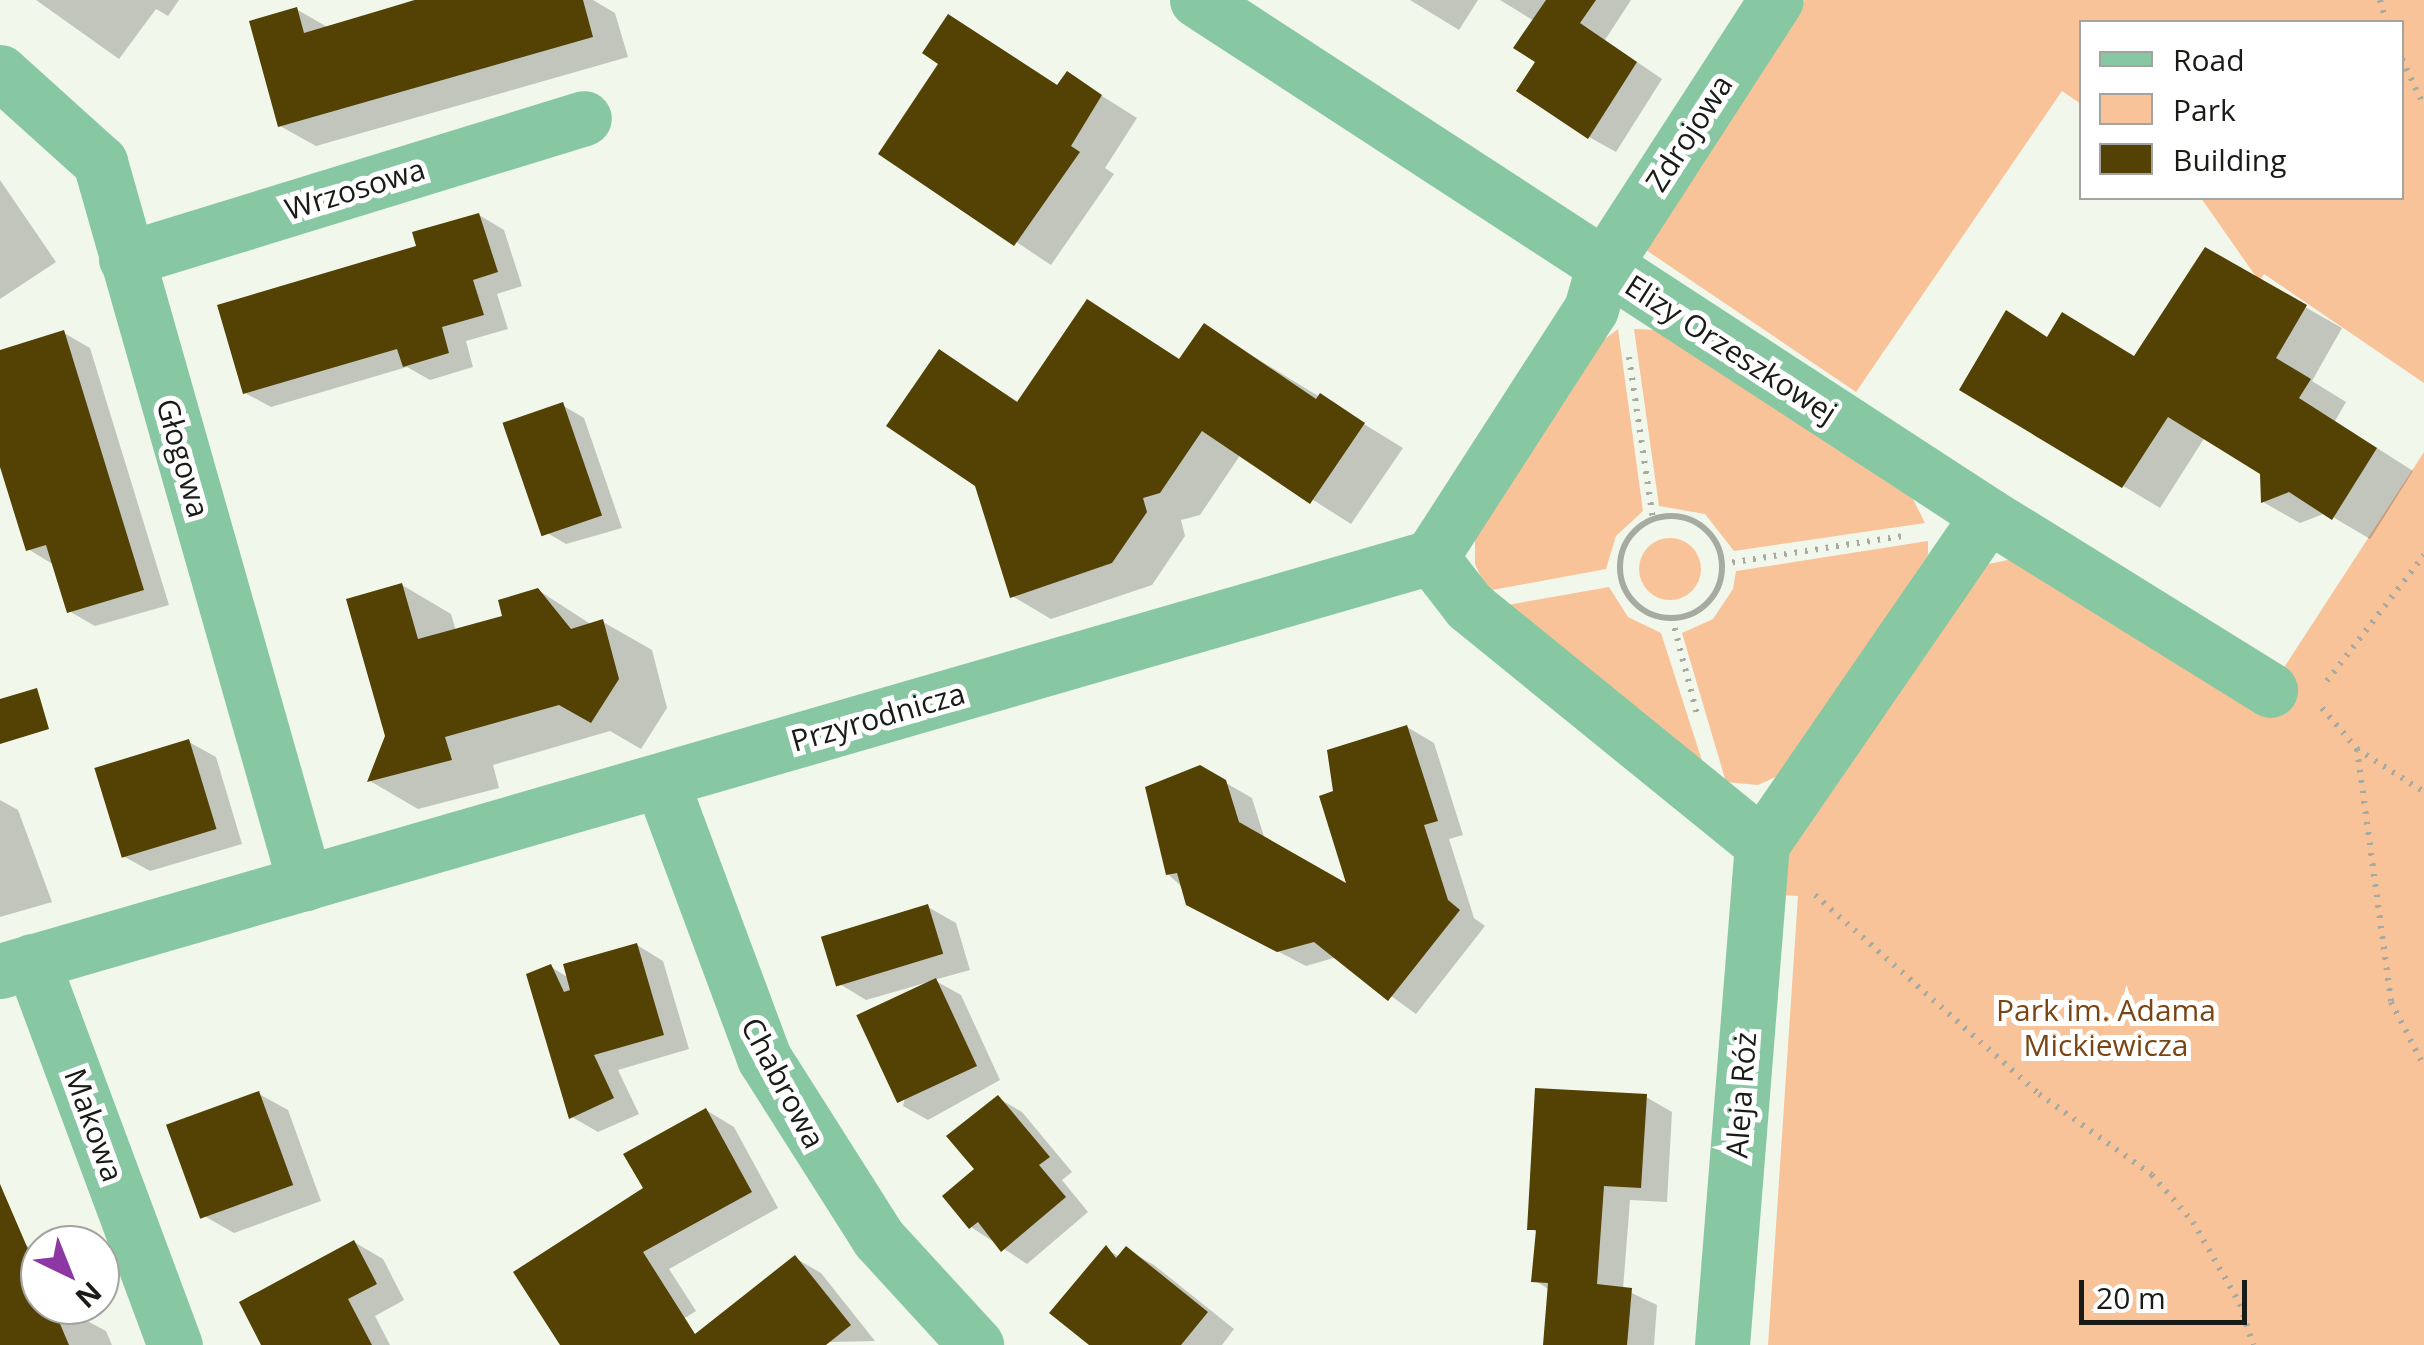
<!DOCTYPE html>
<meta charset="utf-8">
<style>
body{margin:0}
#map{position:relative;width:2424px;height:1345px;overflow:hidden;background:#f2f7ec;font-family:"Open Sans",sans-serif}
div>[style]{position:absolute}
.green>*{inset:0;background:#f9c399}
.round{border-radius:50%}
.shadow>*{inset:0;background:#0003}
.building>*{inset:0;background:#534204;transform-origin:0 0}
.path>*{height:6px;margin-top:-3px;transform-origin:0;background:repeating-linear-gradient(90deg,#a6aaa1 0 2.5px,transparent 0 10.5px)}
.path>.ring{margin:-3px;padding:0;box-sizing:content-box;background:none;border:6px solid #a6aaa1;border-radius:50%}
.minor>*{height:55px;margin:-27.5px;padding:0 27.5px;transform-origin:27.5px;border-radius:27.5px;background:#87c8a3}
span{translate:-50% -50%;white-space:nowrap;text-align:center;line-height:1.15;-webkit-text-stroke:10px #fff;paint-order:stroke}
.street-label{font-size:30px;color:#191b17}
.park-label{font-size:30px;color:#7a4513}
.legend{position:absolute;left:2079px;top:20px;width:325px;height:180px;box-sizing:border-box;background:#fff;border:2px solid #a3a4a2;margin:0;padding:12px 18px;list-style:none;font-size:30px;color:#191b17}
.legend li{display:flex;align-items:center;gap:20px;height:50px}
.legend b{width:50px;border:2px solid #a3a4a2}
.north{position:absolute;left:20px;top:1225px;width:100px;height:100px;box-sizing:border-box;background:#fff;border:2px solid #a3a4a2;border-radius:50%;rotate:137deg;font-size:28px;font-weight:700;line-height:40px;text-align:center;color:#191b17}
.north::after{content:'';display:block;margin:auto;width:35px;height:45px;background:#8d37a4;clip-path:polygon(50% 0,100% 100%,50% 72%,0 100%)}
.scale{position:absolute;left:2079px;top:1280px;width:168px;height:45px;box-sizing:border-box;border:5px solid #191b17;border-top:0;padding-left:12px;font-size:30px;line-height:35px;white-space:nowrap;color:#191b17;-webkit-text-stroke:8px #fff;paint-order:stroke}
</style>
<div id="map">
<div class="green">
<div style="clip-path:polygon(1805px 0,2424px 0,2424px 383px,2264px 274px,2259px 281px,2201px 198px,2402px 198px,2402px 22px,2082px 22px,2081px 104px,2062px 91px,1856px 392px,1646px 250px)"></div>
<div style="clip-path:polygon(1618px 329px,1643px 511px,1616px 536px,1606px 569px,1487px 591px,1475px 564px,1475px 536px,1601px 342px)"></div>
<div style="clip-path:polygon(1634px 329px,1657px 330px,1913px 499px,1925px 523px,1734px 551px,1705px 514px,1659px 506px)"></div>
<div style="clip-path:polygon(2424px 452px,2424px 1345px,1768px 1345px,1798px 896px,1780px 895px,1788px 856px,1800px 830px,1988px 564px,2013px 559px,2263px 700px)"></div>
<div class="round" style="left:1639px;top:538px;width:62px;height:62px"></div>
<div style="clip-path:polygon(1928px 541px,1928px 555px,1782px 774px,1758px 785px,1726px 782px,1682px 633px,1713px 619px,1733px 589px,1736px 571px)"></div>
<div style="clip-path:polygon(1609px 587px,1628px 617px,1661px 633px,1705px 770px,1502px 606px)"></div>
</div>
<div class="shadow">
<div style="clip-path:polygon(36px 0,179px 0,168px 16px,156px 9px,119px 59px)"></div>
<div style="clip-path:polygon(413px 0,593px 0,615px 13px,628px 57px,316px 146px,280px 126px,296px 9px,329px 28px)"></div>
<div style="clip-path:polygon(1410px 0,1478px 0,1459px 30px)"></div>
<div style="clip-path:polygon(1500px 0,1631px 0,1605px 40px,1662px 79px,1616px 152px,1589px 137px,1538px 61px,1534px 21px)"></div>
<div style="clip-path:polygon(949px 17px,1059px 86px,1067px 74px,1137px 118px,1105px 168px,1114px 174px,1051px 265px,882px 153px,942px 63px)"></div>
<div style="clip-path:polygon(0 180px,56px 262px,0 299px)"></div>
<div style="clip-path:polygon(479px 215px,504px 230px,522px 286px,497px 294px,508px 329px,466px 341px,473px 367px,430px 380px,407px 367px,271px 407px,245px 393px)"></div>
<div style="clip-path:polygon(2206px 251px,2342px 328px,2312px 381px,2346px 402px,2335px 421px,2413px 471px,2370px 539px,2326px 513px,2300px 523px,2263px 502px,2263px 472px,2205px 437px,2160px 508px,1963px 389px,2007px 314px,2049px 339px,2136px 359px)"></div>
<div style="clip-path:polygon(1088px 302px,1181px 360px,1204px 326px,1403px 448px,1351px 524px,1241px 454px,1200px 515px,1181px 520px,1185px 536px,1152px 585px,1051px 619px,1012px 596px,939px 352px,1020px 403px)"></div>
<div style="clip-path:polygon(64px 333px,90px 348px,169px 605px,95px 626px,69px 611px,54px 565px,28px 549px,0 462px,0 361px)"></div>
<div style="clip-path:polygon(562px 405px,584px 418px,622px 528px,566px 544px,544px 531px)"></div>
<div style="clip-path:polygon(402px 585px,451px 614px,456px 631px,505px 618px,538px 590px,592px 625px,603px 622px,652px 650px,667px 708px,641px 749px,610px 731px,493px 765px,499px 788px,418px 809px,370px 781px,388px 736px)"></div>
<div style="clip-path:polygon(1407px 727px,1434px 743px,1463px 835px,1449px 839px,1474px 918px,1485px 926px,1416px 1014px,1337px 957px,1306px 966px,1216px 919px,1168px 874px,1200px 768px,1252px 798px,1265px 840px,1350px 888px,1336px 793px)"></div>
<div style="clip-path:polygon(189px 742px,216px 757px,242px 844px,150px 871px,123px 856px)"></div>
<div style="clip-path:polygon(0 800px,18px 810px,52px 902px,0 917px)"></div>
<div style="clip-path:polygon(928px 907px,956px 923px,970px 970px,934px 980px,961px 995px,1000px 1080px,928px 1120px,903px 1106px,932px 981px,866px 1000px,838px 983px)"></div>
<div style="clip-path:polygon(637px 945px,663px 961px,689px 1049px,618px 1070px,639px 1114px,598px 1132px,572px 1117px,551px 967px,569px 978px)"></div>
<div style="clip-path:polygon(259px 1094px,288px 1110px,321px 1201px,234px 1233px,206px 1217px)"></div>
<div style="clip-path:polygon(1646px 1097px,1672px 1112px,1667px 1202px,1630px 1200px,1623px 1289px,1657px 1305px,1654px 1345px,1545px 1345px,1550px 1290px,1534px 1280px,1538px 1233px,1530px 1228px)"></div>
<div style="clip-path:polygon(998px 1098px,1022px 1112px,1072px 1172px,1062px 1180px,1088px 1212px,1027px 1264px,971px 1227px,977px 1169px)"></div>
<div style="clip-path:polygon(706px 1110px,734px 1127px,778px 1208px,669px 1269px,696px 1311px,642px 1345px,563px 1345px,646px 1189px)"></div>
<div style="clip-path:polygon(354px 1242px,383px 1259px,404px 1300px,375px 1316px,390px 1345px,264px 1345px)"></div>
<div style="clip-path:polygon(24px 1244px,40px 1253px,40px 1305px,72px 1305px,76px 1315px,106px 1331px,112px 1345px,0 1345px,0 1254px)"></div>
<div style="clip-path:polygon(1106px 1249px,1120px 1257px,1126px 1249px,1154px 1265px,1234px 1329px,1222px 1345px,1093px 1345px)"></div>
<div style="clip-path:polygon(795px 1258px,821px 1273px,875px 1341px,687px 1345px)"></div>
</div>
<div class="building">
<div style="clip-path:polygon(415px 0,583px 0,593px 37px,278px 127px,249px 21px,297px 7px,304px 33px)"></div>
<div style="clip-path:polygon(1546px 0,1596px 0,1580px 23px,1637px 62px,1588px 139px,1516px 91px,1535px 62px,1513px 48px)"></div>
<div style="clip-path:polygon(948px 14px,1057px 85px,1067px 71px,1102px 95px,1071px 146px,1080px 152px,1014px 246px,878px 154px,938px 64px,922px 53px)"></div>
<div style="clip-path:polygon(479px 213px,498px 272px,473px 280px,484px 315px,442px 327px,449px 353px,403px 367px,397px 349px,243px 394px,217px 305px,416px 246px,412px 232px)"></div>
<div style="clip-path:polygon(2205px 247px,2307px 305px,2276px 358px,2311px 379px,2299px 398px,2377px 448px,2332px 520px,2289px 492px,2261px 503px,2260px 474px,2168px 417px,2122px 488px,1959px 390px,2006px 310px,2047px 337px,2062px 312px,2134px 356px)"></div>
<div style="clip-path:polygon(1087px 299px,1179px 359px,1204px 323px,1316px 399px,1320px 393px,1365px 423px,1310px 504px,1202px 431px,1160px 493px,1143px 498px,1147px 512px,1112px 563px,1010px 598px,975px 486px,886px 426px,939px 349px,1017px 402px)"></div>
<div style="clip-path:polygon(64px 330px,144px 590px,67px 613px,46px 545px,26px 551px,0 467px,0 350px)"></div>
<div style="left:563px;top:402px;width:120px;height:64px;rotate:71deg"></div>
<div style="clip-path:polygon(402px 583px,418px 639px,502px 616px,498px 600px,538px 588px,571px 629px,603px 619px,619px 679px,591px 723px,559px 705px,445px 737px,452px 760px,367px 782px,385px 736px,346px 599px)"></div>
<div style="clip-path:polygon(37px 688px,49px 729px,0 744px,0 699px)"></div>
<div style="clip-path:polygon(1407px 725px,1438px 821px,1424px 825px,1448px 900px,1460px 910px,1388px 1001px,1314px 942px,1277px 952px,1186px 905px,1177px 873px,1166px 875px,1145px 787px,1200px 765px,1226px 780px,1239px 822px,1346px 883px,1319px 796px,1333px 791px,1327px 750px)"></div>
<div style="left:189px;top:739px;width:94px;height:99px;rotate:73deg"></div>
<div style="left:928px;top:904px;width:52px;height:112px;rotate:73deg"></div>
<div style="clip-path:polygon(637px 943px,664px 1035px,594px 1055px,614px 1098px,569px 1119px,526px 974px,551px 964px,564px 992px,570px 990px,563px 964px)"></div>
<div style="left:936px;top:978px;width:97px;height:88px;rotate:65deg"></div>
<div style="clip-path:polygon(1535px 1088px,1647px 1094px,1641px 1188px,1604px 1186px,1597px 1284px,1632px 1288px,1627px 1345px,1543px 1345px,1548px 1283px,1531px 1282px,1536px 1230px,1527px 1230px)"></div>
<div style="left:259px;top:1091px;width:100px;height:99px;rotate:70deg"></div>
<div style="clip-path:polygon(998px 1095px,1050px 1157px,1039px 1165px,1066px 1197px,1001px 1252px,978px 1222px,969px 1229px,942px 1196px,974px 1169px,946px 1136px)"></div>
<div style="clip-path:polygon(706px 1108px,752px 1192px,643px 1252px,695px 1334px,795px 1255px,851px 1325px,826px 1345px,560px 1345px,513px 1272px,643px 1188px,623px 1154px)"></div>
<div style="clip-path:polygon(0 1184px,40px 1277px,40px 1305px,52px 1305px,69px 1345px,0 1345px)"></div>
<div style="clip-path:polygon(354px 1240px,377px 1284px,348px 1299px,372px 1345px,261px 1345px,239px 1302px)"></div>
<div style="clip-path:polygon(1106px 1245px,1116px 1258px,1126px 1246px,1208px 1312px,1181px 1345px,1089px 1345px,1049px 1313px)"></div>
</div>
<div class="path">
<div style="left:2380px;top:0;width:23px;rotate:75deg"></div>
<div style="left:2402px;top:59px;width:52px;rotate:64.9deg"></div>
<div style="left:1629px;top:357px;width:164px;rotate:81.6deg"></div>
<div class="ring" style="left:1620px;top:516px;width:96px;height:96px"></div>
<div style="left:1722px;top:564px;width:183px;rotate:-8.8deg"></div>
<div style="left:1672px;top:618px;width:103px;rotate:75.4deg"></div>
<div style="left:2327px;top:681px;width:159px;rotate:-52.4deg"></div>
<div style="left:2322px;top:708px;width:54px;rotate:49.5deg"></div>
<div style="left:2357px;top:749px;width:80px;rotate:32.7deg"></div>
<div style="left:2357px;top:749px;width:255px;rotate:82.3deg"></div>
<div style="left:2391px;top:1002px;width:72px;rotate:62.7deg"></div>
<div style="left:1815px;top:895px;width:300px;rotate:41.6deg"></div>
<div style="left:2039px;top:1094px;width:139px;rotate:35.6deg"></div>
<div style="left:2152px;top:1175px;width:62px;rotate:48.9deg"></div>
<div style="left:2193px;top:1222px;width:95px;rotate:60.2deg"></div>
<div style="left:2240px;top:1304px;width:43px;rotate:72.4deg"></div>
</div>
<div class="minor">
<div style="left:1197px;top:0;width:944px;rotate:33.07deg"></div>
<div style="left:1988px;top:515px;width:332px;rotate:31.8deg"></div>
<div style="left:0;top:72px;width:135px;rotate:42deg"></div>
<div style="left:100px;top:162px;width:750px;rotate:74.13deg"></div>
<div style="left:126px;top:259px;width:479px;rotate:-17.1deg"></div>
<div style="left:1431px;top:557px;width:62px;rotate:52.2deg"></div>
<div style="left:1469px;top:606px;width:377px;rotate:39.1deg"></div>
<div style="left:661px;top:781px;width:296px;rotate:69.6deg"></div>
<div style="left:764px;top:1058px;width:214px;rotate:57.6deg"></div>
<div style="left:879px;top:1239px;width:144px;rotate:47.5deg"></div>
<div style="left:32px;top:961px;width:410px;rotate:69.6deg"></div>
<div style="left:0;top:971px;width:1490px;rotate:-16.14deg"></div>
<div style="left:1431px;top:557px;width:295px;rotate:-57.2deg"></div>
<div style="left:1591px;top:309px;width:44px;rotate:-74.1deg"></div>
<div style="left:1603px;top:267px;width:318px;rotate:-57.1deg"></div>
<div style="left:1722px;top:1345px;width:503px;rotate:-85.44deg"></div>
<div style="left:1762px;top:844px;width:399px;rotate:-55.5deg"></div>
</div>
<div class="street-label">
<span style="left:1689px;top:133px;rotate:-57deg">Zdrojowa</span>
<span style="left:355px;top:189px;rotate:-17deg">Wrzosowa</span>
<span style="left:1731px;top:349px;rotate:33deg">Elizy Orzeszkowej</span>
<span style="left:183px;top:458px;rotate:74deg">Głogowa</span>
<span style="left:878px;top:717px;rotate:-16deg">Przyrodnicza</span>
<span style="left:783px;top:1083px;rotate:62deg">Chabrowa</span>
<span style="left:1741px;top:1095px;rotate:-86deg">Aleja Róż</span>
<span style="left:94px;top:1125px;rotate:70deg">Makowa</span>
</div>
<div class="park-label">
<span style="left:2106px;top:1027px">Park im. Adama<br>Mickiewicza</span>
</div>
<ul class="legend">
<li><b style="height:12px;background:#87c8a3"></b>Road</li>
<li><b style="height:28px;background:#f9c399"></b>Park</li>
<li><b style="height:28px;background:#534204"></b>Building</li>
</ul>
<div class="north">N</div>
<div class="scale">20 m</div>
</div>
